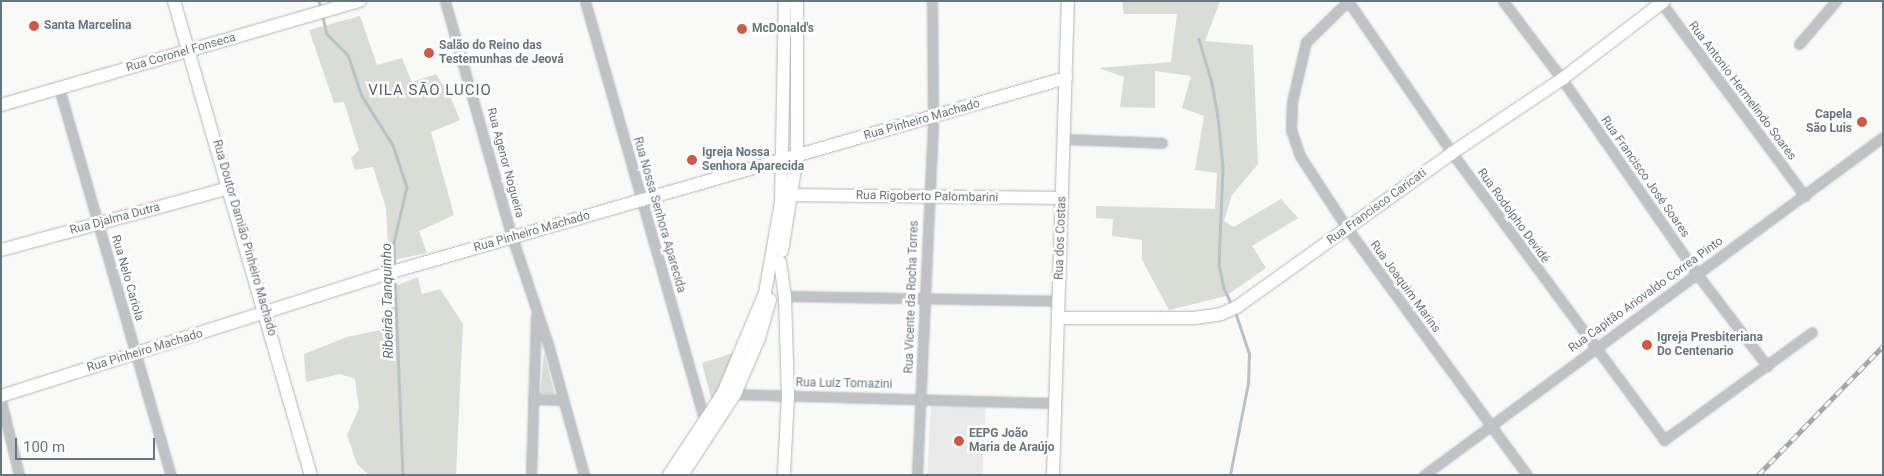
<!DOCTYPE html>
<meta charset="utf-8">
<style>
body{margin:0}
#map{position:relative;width:1884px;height:476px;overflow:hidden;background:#f9f9f7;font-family:Roboto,sans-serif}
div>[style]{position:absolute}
.built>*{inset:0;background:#eaeaea;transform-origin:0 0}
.green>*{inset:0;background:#d9ddd6}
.stream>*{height:2.5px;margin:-1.25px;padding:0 1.25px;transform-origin:1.25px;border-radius:1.25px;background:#b8c3c6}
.roads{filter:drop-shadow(0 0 1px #b1b7bb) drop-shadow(0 0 1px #b1b7bb)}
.street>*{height:9px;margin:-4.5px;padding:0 4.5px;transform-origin:4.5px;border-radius:4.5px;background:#bfc3c6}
.secondary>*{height:12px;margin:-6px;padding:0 6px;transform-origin:6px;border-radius:6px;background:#fff}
.rail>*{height:4.5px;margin-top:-2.25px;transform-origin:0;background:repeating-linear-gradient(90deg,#fff 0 8px,#a1a8ac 0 16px);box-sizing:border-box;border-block:1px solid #a1a8ac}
.dots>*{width:14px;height:14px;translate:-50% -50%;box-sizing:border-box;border:2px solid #fff;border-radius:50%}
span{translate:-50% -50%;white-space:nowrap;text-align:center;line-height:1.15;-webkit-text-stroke:5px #fff;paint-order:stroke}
.poi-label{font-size:12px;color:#67767e;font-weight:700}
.left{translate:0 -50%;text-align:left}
.right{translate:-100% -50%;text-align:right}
.street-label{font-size:12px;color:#67767e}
.water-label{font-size:14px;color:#627478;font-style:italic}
.quarter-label{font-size:15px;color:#59646a;letter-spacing:1px}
.frame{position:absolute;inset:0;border:2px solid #67767e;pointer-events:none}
.scale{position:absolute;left:15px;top:438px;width:140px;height:22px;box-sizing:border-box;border:2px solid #67767e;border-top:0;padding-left:6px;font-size:15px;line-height:18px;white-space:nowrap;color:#67767e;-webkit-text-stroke:4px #fff;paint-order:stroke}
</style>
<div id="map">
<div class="built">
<div style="left:931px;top:404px;width:55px;height:71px;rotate:3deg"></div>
</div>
<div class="green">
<div style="clip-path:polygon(1122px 1px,1220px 1px,1205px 41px,1253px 45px,1258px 164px,1232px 195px,1224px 221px,1234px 227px,1281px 199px,1298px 218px,1252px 246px,1266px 268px,1226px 296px,1169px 310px,1142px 260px,1142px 240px,1112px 236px,1113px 219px,1096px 218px,1096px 206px,1215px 209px,1217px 173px,1195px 170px,1204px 116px,1182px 108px,1191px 76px,1155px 71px,1155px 108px,1120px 107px,1124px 77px,1099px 68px,1171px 62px,1177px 14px,1124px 14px)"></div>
<div style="clip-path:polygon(360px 16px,377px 65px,402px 58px,412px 82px,436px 74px,451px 98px,460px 120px,431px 132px,454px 215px,419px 231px,427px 253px,389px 261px,386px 208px,373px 167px,355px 170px,351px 158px,359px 150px,344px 102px,334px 103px,309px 30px)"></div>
<div style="clip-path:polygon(418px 277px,422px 294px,440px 289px,463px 324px,456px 475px,369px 475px,357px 464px,347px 435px,359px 408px,355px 379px,340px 374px,306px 382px,304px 354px,347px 337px,385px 329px,392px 323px,390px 288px)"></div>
<div style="clip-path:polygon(736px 352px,712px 402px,702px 363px)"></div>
<div style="clip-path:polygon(544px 353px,555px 395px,540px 394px)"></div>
</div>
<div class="stream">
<div style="left:319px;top:1px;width:8px;rotate:76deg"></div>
<div style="left:323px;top:17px;width:17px;rotate:77deg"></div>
<div style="left:327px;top:34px;width:30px;rotate:45deg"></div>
<div style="left:348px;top:55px;width:43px;rotate:71.1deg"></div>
<div style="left:362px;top:96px;width:58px;rotate:57.7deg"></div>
<div style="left:393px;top:145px;width:44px;rotate:71.6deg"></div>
<div style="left:407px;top:187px;width:57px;rotate:103.1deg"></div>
<div style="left:394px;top:243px;width:25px;rotate:88deg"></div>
<div style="left:1199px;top:39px;width:46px;rotate:73.5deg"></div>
<div style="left:1212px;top:83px;width:34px;rotate:80deg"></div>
<div style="left:1218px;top:116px;width:51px;rotate:84.4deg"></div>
<div style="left:1223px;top:167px;width:98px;rotate:92.3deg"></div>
<div style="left:1219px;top:265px;width:24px;rotate:78deg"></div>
<div style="left:1224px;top:288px;width:19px;rotate:65deg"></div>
<div style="left:395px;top:276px;width:199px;rotate:87.7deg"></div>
<div style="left:1230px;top:475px;width:94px;rotate:-78.9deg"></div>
<div style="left:1248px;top:383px;width:29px;rotate:-88deg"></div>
<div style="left:1249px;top:354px;width:44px;rotate:-108.4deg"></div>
</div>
<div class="roads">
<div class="street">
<div style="left:445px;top:1px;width:245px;rotate:74.2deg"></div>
<div style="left:512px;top:237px;width:113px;rotate:71.4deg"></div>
<div style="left:548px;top:344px;width:136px;rotate:74.6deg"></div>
<div style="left:585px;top:1px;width:439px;rotate:74.1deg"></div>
<div style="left:1503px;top:1px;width:98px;rotate:52.9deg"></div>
<div style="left:1562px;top:79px;width:237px;rotate:55.3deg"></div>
<div style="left:1697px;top:274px;width:116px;rotate:52.7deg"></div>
<div style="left:1660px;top:1px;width:243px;rotate:53.4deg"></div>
<div style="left:1799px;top:44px;width:57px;rotate:-49.3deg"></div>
<div style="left:59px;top:88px;width:403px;rotate:73.9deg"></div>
<div style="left:1064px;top:139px;width:98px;rotate:2.3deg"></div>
<div style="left:785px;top:296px;width:274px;rotate:1deg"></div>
<div style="left:730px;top:394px;width:324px;rotate:1.6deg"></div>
<div style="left:533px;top:399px;width:29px;rotate:2deg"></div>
<div style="left:1px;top:401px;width:76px;rotate:76.3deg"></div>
<div style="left:531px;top:475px;width:159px;rotate:-88.2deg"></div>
<div style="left:917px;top:475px;width:358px;rotate:-87.4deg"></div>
<div style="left:933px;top:117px;width:116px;rotate:-90.5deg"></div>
<div style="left:1424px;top:475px;width:570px;rotate:-36.37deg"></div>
<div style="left:1527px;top:475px;width:306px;rotate:-126.1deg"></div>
<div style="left:1347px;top:228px;width:86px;rotate:-123.1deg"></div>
<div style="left:1300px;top:156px;width:28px;rotate:-109deg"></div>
<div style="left:1291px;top:130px;width:28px;rotate:-88deg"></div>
<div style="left:1292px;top:102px;width:62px;rotate:-76.9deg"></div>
<div style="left:1306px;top:42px;width:59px;rotate:-44.3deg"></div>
<div style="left:1348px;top:1px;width:184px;rotate:55.6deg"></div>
<div style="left:1452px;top:153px;width:357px;rotate:53.5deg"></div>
<div style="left:1664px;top:440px;width:183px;rotate:-36.1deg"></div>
</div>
<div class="secondary">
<div style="left:174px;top:1px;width:493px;rotate:73.9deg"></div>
<div style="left:1px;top:105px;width:374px;rotate:-16.2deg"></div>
<div style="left:792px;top:195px;width:270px;rotate:0.6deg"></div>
<div style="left:1px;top:250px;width:236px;rotate:-15.2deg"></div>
<div style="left:782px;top:251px;width:96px;rotate:-81deg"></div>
<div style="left:797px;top:156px;width:155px;rotate:-90deg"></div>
<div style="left:780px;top:262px;width:34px;rotate:82deg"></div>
<div style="left:785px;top:296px;width:99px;rotate:88.3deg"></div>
<div style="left:788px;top:395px;width:80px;rotate:92.9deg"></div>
<div style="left:1058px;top:318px;width:136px"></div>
<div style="left:1194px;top:318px;width:27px;rotate:-8deg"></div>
<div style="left:1221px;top:314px;width:17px;rotate:-24deg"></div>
<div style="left:1237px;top:307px;width:264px;rotate:-35.6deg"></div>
<div style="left:1452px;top:153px;width:133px;rotate:-33.9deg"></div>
<div style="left:1562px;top:79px;width:128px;rotate:-37.4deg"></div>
<div style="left:1px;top:396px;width:403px;rotate:-17.6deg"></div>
<div style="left:385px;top:274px;width:709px;rotate:-16.06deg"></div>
<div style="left:669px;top:475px;width:98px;rotate:-56.6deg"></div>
<div style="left:723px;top:393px;width:108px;rotate:-67.2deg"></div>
<div style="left:765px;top:293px;width:92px;rotate:-80deg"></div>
<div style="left:781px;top:202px;width:201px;rotate:-88.9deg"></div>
<div style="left:682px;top:475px;width:97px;rotate:-56.8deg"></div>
<div style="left:735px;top:394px;width:61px;rotate:-66.8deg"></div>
<div style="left:759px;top:338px;width:40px;rotate:-74deg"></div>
<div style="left:1053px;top:475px;width:474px;rotate:-88.2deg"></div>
</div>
</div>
<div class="rail">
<div style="left:1758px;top:475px;width:180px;rotate:-45.9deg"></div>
</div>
<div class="dots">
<div style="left:34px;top:26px;background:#ce5842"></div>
<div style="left:742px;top:29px;background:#ce5842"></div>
<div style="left:429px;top:53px;background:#ce5842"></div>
<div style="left:1862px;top:122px;background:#ce5842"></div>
<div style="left:692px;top:160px;background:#ce5842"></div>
<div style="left:1647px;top:345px;background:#ce5842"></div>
<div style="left:959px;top:441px;background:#ce5842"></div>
</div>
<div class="poi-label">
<span class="left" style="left:44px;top:26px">Santa Marcelina</span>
<span class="left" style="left:752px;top:29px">McDonald's</span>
<span class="left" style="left:439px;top:53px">Salão do Reino das<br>Testemunhas de Jeová</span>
<span class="right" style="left:1852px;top:122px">Capela<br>São Luis</span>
<span class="left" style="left:702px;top:160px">Igreja Nossa<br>Senhora Aparecida</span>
<span class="left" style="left:1657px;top:345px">Igreja Presbiteriana<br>Do Centenario</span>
<span class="left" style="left:969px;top:441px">EEPG João<br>Maria de Araújo</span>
</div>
<div class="street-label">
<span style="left:181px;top:53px;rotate:-16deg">Rua Coronel Fonseca</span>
<span style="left:1742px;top:91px;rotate:53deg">Rua Antonio Hermelindo Soares</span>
<span style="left:922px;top:120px;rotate:-16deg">Rua Pinheiro Machado</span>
<span style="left:505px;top:163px;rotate:75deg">Rua Agenor Nogueira</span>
<span style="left:1645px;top:177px;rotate:55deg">Rua Francisco José Soares</span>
<span style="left:927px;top:197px;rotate:1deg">Rua Rigoberto Palombarini</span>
<span style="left:1377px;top:207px;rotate:-36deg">Rua Francisco Caricati</span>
<span style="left:659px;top:215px;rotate:74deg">Rua Nossa Senhora Aparecida</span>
<span style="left:1513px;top:216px;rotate:54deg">Rua Rodolpho Devidé</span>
<span style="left:115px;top:219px;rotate:-15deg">Rua Djalma Dutra</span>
<span style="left:532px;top:232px;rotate:-16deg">Rua Pinheiro Machado</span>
<span style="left:244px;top:238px;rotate:74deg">Rua Doutor Damião Pinheiro Machado</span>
<span style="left:1061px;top:238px;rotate:-88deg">Rua dos Costas</span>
<span style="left:127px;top:278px;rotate:74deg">Rua Nelo Cariola</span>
<span style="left:1405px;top:287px;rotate:54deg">Rua Joaquim Marins</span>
<span style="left:1646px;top:295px;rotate:-36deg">Rua Capitão Ariovaldo Correa Pinto</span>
<span style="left:912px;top:297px;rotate:-88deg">Rua Vicente da Rocha Torres</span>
<span style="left:145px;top:351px;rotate:-17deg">Rua Pinheiro Machado</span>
<span style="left:844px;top:384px;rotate:1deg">Rua Luiz Tomazini</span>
</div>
<div class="water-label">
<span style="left:387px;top:301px;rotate:-91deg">Ribeirão Tanquinho</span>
</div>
<div class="quarter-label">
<span style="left:430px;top:91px">VILA SÃO LUCIO</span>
</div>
<div class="frame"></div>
<div class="scale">100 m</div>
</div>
